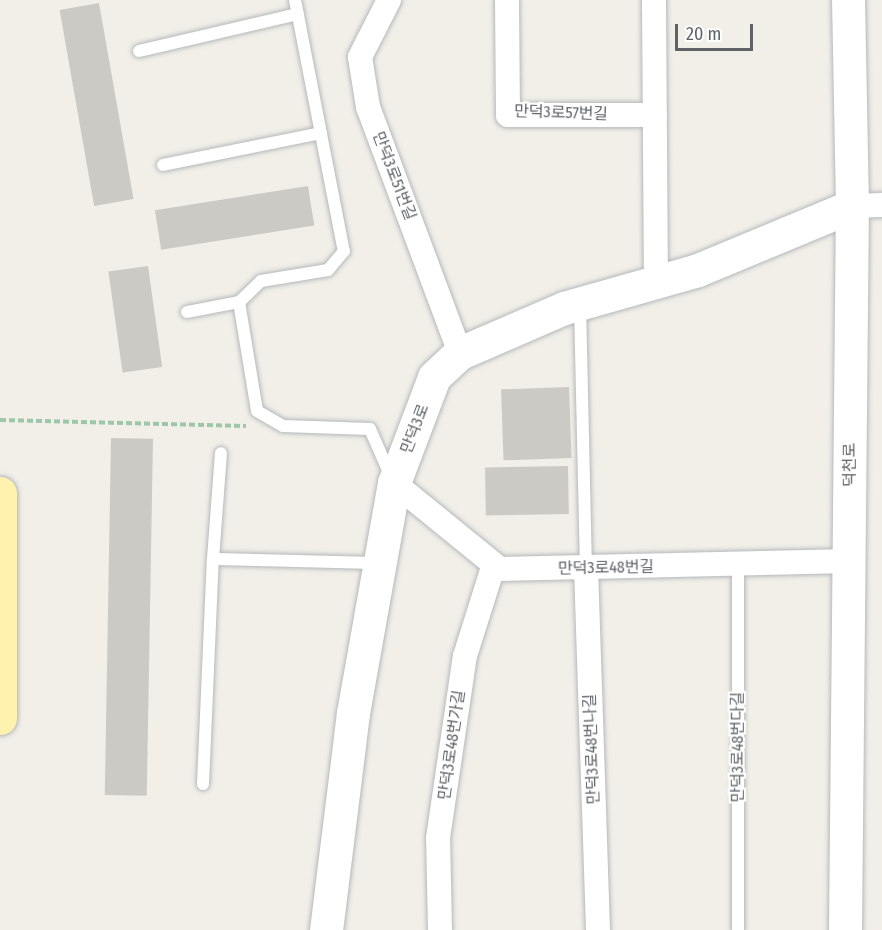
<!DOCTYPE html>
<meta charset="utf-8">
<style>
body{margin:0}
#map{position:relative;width:882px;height:930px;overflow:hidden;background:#f1efe8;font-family:"Fira Sans Condensed","Noto Sans KR",sans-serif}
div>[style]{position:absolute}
.building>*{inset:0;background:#cccac5;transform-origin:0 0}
.path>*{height:4px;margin-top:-2px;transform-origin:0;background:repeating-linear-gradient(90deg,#9cc7a9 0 6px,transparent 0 9px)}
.roads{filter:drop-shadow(0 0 2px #b5b8bc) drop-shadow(0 0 2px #b5b8bc)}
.service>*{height:12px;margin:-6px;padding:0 6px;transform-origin:6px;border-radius:6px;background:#fff}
.minor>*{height:24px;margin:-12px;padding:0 12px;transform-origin:12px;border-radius:12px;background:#fff}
.secondary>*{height:33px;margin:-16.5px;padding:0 16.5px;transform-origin:16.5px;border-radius:16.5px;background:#fff}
.primary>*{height:33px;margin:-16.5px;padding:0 16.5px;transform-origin:16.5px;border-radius:16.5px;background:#fff2af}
span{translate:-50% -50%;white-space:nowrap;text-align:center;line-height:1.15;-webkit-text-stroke:4.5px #fff;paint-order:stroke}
.street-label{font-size:16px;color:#5f6368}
.scale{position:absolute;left:675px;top:24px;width:78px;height:27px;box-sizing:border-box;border:3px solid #5f6368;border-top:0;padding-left:8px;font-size:18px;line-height:21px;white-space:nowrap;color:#5f6368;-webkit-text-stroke:4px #fff;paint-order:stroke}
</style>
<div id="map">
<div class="building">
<div style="left:99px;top:3px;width:199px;height:40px;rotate:80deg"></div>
<div style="left:308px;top:186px;width:40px;height:155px;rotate:81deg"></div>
<div style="left:148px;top:266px;width:102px;height:40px;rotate:82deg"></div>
<div style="left:569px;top:387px;width:71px;height:68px;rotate:88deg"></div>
<div style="left:111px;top:438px;width:42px;height:357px;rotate:1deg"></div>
<div style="left:568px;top:466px;width:48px;height:83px;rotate:89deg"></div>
</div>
<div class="path">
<div style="left:0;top:420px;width:246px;rotate:1.4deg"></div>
</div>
<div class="roads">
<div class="service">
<div style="left:295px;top:0;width:256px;rotate:79deg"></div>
<div style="left:344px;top:251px;width:25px;rotate:130deg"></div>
<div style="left:328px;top:270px;width:68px;rotate:170.7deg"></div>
<div style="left:261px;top:281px;width:30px;rotate:136deg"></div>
<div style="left:239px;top:302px;width:110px;rotate:80.6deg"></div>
<div style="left:257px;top:411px;width:30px;rotate:30deg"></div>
<div style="left:283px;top:426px;width:87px;rotate:2deg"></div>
<div style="left:370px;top:429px;width:52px;rotate:66.4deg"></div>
<div style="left:139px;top:51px;width:163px;rotate:-13.1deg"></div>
<div style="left:163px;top:165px;width:161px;rotate:-11.4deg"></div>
<div style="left:580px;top:305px;width:263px;rotate:88.7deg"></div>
<div style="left:187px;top:312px;width:53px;rotate:-10.9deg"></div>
<div style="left:213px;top:559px;width:106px;rotate:-85.7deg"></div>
<div style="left:738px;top:564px;width:366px;rotate:90deg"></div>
<div style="left:203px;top:784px;width:225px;rotate:-87.5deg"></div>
<div style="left:213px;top:559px;width:166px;rotate:1.4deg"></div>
</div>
<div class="minor">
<div style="left:389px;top:0;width:64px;rotate:117deg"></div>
<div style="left:360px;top:57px;width:51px;rotate:80.9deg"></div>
<div style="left:368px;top:107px;width:263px;rotate:69.5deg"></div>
<div style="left:507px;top:0;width:115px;rotate:89.5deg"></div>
<div style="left:508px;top:115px;width:147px"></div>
<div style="left:654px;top:0;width:282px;rotate:89.6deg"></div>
<div style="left:852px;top:206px;width:30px;rotate:-2deg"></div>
<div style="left:394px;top:483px;width:136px;rotate:39.1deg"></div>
<div style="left:500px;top:569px;width:349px;rotate:-1.3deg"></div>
<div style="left:586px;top:568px;width:362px;rotate:88.1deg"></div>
<div style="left:440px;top:930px;width:92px;rotate:-91.2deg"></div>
<div style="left:438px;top:838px;width:184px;rotate:-81.6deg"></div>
<div style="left:465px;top:656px;width:96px;rotate:-72.5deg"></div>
</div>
<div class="secondary">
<div style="left:326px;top:930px;width:219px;rotate:-82.9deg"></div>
<div style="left:353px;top:713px;width:234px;rotate:-79.9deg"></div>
<div style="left:394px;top:483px;width:113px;rotate:-69.3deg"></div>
<div style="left:434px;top:377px;width:35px;rotate:-43deg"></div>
<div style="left:460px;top:353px;width:113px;rotate:-23.4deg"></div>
<div style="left:564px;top:308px;width:139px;rotate:-15.8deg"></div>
<div style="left:698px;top:270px;width:167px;rotate:-22.6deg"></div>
<div style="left:845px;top:930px;width:724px;rotate:-89.45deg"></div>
<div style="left:852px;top:206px;width:206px;rotate:-91.1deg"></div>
</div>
<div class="primary">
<div style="left:0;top:493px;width:225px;rotate:90deg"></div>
</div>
</div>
<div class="street-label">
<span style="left:561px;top:113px;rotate:2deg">만덕3로57번길</span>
<span style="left:394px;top:176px;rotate:69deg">만덕3로51번길</span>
<span style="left:415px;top:429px;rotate:-69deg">만덕3로</span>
<span style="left:850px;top:465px;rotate:-90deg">덕천로</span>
<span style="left:606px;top:568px;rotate:-1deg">만덕3로48번길</span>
<span style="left:452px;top:745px;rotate:-82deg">만덕3로48번가길</span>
<span style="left:738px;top:747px;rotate:-90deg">만덕3로48번다길</span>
<span style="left:592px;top:749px;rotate:-92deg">만덕3로48번나길</span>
</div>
<div class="scale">20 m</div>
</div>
